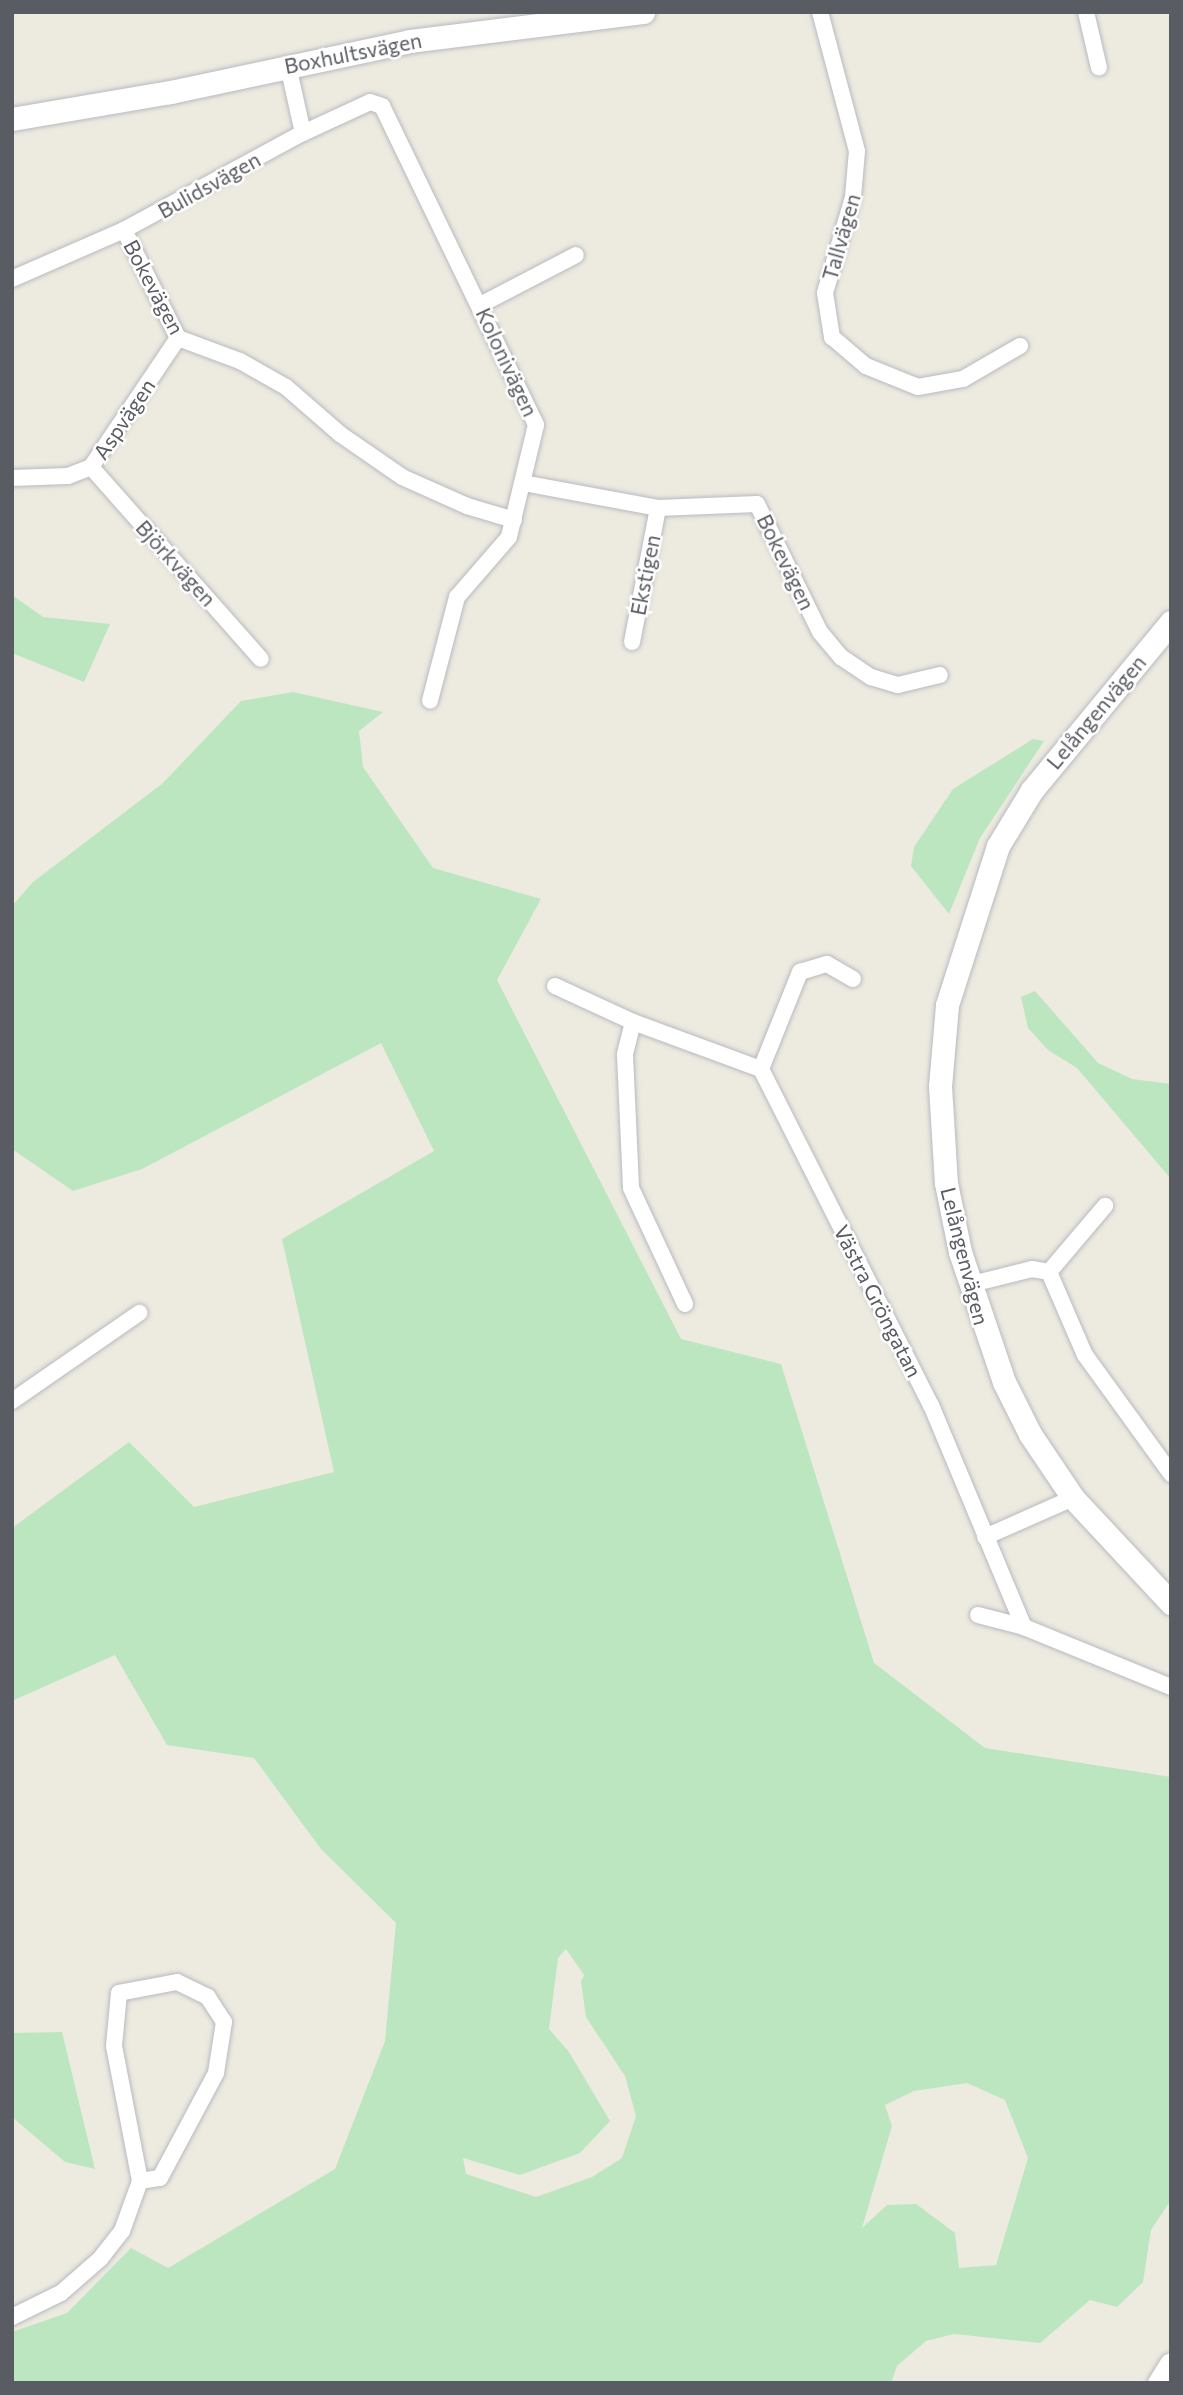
<!DOCTYPE html>
<meta charset="utf-8">
<style>
body{margin:0}
#map{position:relative;width:1183px;height:2395px;overflow:hidden;background:#edebe0;font-family:Commissioner,sans-serif}
div>[style]{position:absolute}
.green>*{inset:0;background:#bbe6bf}
.roads{filter:drop-shadow(0 0 2px #b8bac0) drop-shadow(0 0 2px #b8bac0)}
.street>*{height:16px;margin:-8px;padding:0 8px;transform-origin:8px;border-radius:8px;background:#fff}
.secondary>*{height:23px;margin:-11.5px;padding:0 11.5px;transform-origin:11.5px;border-radius:11.5px;background:#fff}
span{translate:-50% -50%;white-space:nowrap;text-align:center;line-height:1.15;-webkit-text-stroke:5px #fff;paint-order:stroke}
.street-label{font-size:21px;color:#595c62}
.frame{position:absolute;inset:0;border:14px solid #595c62;pointer-events:none}
</style>
<div id="map">
<div class="green">
<div style="clip-path:polygon(12px 595px,43px 617px,110px 624px,84px 682px,12px 653px)"></div>
<div style="clip-path:polygon(evenodd,293px 692px,383px 712px,359px 731px,363px 767px,433px 868px,541px 899px,497px 980px,681px 1339px,781px 1364px,874px 1663px,985px 1748px,1171px 1777px,1171px 2200px,1151px 2230px,1143px 2282px,1117px 2307px,1090px 2300px,1040px 2343px,954px 2334px,926px 2341px,897px 2366px,891px 2383px,12px 2383px,12px 2332px,67px 2313px,131px 2248px,168px 2268px,335px 2169px,385px 2041px,396px 1923px,321px 1849px,254px 1758px,167px 1745px,115px 1655px,12px 1701px,12px 1528px,129px 1442px,194px 1507px,334px 1472px,282px 1239px,434px 1151px,381px 1043px,142px 1169px,73px 1191px,12px 1149px,12px 906px,33px 882px,163px 783px,241px 701px,293px 692px,566px 1949px,584px 1975px,581px 1982px,586px 2017px,625px 2076px,636px 2116px,622px 2158px,592px 2177px,536px 2197px,466px 2174px,463px 2158px,520px 2175px,580px 2153px,610px 2121px,569px 2052px,549px 2029px,558px 1958px,566px 1949px,293px 692px,967px 2083px,1005px 2100px,1028px 2158px,996px 2265px,959px 2268px,955px 2233px,916px 2204px,887px 2205px,862px 2228px,892px 2126px,885px 2105px,914px 2091px,967px 2083px)"></div>
<div style="clip-path:polygon(1033px 739px,1044px 741px,980px 838px,949px 914px,911px 866px,914px 847px,953px 789px)"></div>
<div style="clip-path:polygon(1035px 991px,1098px 1063px,1132px 1079px,1171px 1084px,1171px 1179px,1077px 1068px,1048px 1050px,1028px 1028px,1021px 997px)"></div>
<div style="clip-path:polygon(62px 2032px,95px 2169px,65px 2162px,12px 2117px,12px 2033px)"></div>
</div>
<div class="roads">
<div class="street">
<div style="left:820px;top:12px;width:144px;rotate:75.1deg"></div>
<div style="left:857px;top:151px;width:46px;rotate:95deg"></div>
<div style="left:853px;top:197px;width:100px;rotate:106.3deg"></div>
<div style="left:825px;top:293px;width:45px;rotate:81deg"></div>
<div style="left:832px;top:337px;width:45px;rotate:40.5deg"></div>
<div style="left:866px;top:366px;width:56px;rotate:22deg"></div>
<div style="left:918px;top:387px;width:46px;rotate:-10.1deg"></div>
<div style="left:963px;top:379px;width:66px;rotate:-30.1deg"></div>
<div style="left:1086px;top:12px;width:57px;rotate:76.9deg"></div>
<div style="left:303px;top:133px;width:74px;rotate:-24.8deg"></div>
<div style="left:370px;top:102px;width:13px;rotate:18deg"></div>
<div style="left:382px;top:106px;width:354px;rotate:64.2deg"></div>
<div style="left:536px;top:425px;width:115px;rotate:103.6deg"></div>
<div style="left:509px;top:537px;width:79px;rotate:130.9deg"></div>
<div style="left:457px;top:597px;width:107px;rotate:104.6deg"></div>
<div style="left:124px;top:230px;width:121px;rotate:63.4deg"></div>
<div style="left:178px;top:338px;width:66px;rotate:20.4deg"></div>
<div style="left:240px;top:361px;width:53px;rotate:29.5deg"></div>
<div style="left:286px;top:387px;width:72px;rotate:41deg"></div>
<div style="left:340px;top:434px;width:75px;rotate:34.7deg"></div>
<div style="left:402px;top:477px;width:71px;rotate:24deg"></div>
<div style="left:467px;top:506px;width:49px;rotate:16.6deg"></div>
<div style="left:12px;top:279px;width:122px;rotate:-23.6deg"></div>
<div style="left:124px;top:230px;width:204px;rotate:-28.5deg"></div>
<div style="left:303px;top:133px;width:69px;rotate:-102.6deg"></div>
<div style="left:480px;top:305px;width:108px;rotate:-27.5deg"></div>
<div style="left:91px;top:467px;width:256px;rotate:48.5deg"></div>
<div style="left:12px;top:478px;width:56px;rotate:-2deg"></div>
<div style="left:68px;top:476px;width:25px;rotate:-21deg"></div>
<div style="left:91px;top:467px;width:156px;rotate:-56deg"></div>
<div style="left:523px;top:483px;width:137px;rotate:10.5deg"></div>
<div style="left:658px;top:508px;width:99px;rotate:-2.3deg"></div>
<div style="left:757px;top:504px;width:143px;rotate:63.8deg"></div>
<div style="left:820px;top:632px;width:33px;rotate:50deg"></div>
<div style="left:841px;top:657px;width:36px;rotate:34deg"></div>
<div style="left:871px;top:677px;width:28px;rotate:17deg"></div>
<div style="left:898px;top:685px;width:43px;rotate:-13.4deg"></div>
<div style="left:632px;top:642px;width:136px;rotate:-79deg"></div>
<div style="left:555px;top:986px;width:86px;rotate:24.8deg"></div>
<div style="left:633px;top:1022px;width:136px;rotate:20.2deg"></div>
<div style="left:761px;top:1069px;width:377px;rotate:63.2deg"></div>
<div style="left:931px;top:1405px;width:241px;rotate:67.3deg"></div>
<div style="left:633px;top:1022px;width:34px;rotate:104deg"></div>
<div style="left:625px;top:1055px;width:133px;rotate:87.4deg"></div>
<div style="left:631px;top:1188px;width:128px;rotate:65deg"></div>
<div style="left:761px;top:1069px;width:105px;rotate:-68.1deg"></div>
<div style="left:800px;top:972px;width:28px;rotate:-17deg"></div>
<div style="left:827px;top:964px;width:30px;rotate:30deg"></div>
<div style="left:1049px;top:1272px;width:90px;rotate:66.6deg"></div>
<div style="left:1085px;top:1355px;width:147px;rotate:54.1deg"></div>
<div style="left:968px;top:1285px;width:66px;rotate:-14deg"></div>
<div style="left:1032px;top:1269px;width:17px;rotate:10deg"></div>
<div style="left:1049px;top:1272px;width:87px;rotate:-49.7deg"></div>
<div style="left:12px;top:1401px;width:155px;rotate:-34.7deg"></div>
<div style="left:985px;top:1537px;width:96px;rotate:-23.9deg"></div>
<div style="left:978px;top:1615px;width:48px;rotate:14.6deg"></div>
<div style="left:1024px;top:1627px;width:159px;rotate:22.2deg"></div>
<div style="left:12px;top:2317px;width:55px;rotate:-26.1deg"></div>
<div style="left:61px;top:2293px;width:52px;rotate:-41.1deg"></div>
<div style="left:100px;top:2259px;width:36px;rotate:-52deg"></div>
<div style="left:122px;top:2231px;width:53px;rotate:-70.2deg"></div>
<div style="left:140px;top:2181px;width:20px;rotate:-9deg"></div>
<div style="left:160px;top:2178px;width:119px;rotate:-61.9deg"></div>
<div style="left:216px;top:2073px;width:52px;rotate:-81.1deg"></div>
<div style="left:224px;top:2022px;width:30px;rotate:-123deg"></div>
<div style="left:208px;top:1997px;width:34px;rotate:-154deg"></div>
<div style="left:177px;top:1982px;width:59px;rotate:169.3deg"></div>
<div style="left:119px;top:1993px;width:53px;rotate:95.4deg"></div>
<div style="left:114px;top:2046px;width:137px;rotate:79.1deg"></div>
</div>
<div class="secondary">
<div style="left:12px;top:119px;width:160px;rotate:-9.7deg"></div>
<div style="left:170px;top:92px;width:245px;rotate:-12deg"></div>
<div style="left:410px;top:41px;width:235px;rotate:-7.1deg"></div>
<div style="left:1171px;top:622px;width:218px;rotate:129.6deg"></div>
<div style="left:1032px;top:790px;width:66px;rotate:121.3deg"></div>
<div style="left:998px;top:846px;width:167px;rotate:107.8deg"></div>
<div style="left:947px;top:1005px;width:81px;rotate:94.9deg"></div>
<div style="left:940px;top:1086px;width:97px;rotate:86.5deg"></div>
<div style="left:946px;top:1183px;width:70px;rotate:78.5deg"></div>
<div style="left:960px;top:1252px;width:137px;rotate:71.3deg"></div>
<div style="left:1004px;top:1382px;width:58px;rotate:63.4deg"></div>
<div style="left:1030px;top:1434px;width:77px;rotate:56.1deg"></div>
<div style="left:1073px;top:1498px;width:144px;rotate:47deg"></div>
<div style="left:1159px;top:2383px;width:22px;rotate:-58deg"></div>
</div>
</div>
<div class="street-label">
<span style="left:353px;top:53px;rotate:-11deg">Boxhultsvägen</span>
<span style="left:209px;top:185px;rotate:-29deg">Bulidsvägen</span>
<span style="left:841px;top:237px;rotate:-74deg">Tallvägen</span>
<span style="left:154px;top:287px;rotate:62deg">Bokevägen</span>
<span style="left:507px;top:362px;rotate:65deg">Kolonivägen</span>
<span style="left:124px;top:419px;rotate:-56deg">Aspvägen</span>
<span style="left:786px;top:562px;rotate:64deg">Bokevägen</span>
<span style="left:176px;top:563px;rotate:48deg">Björkvägen</span>
<span style="left:645px;top:575px;rotate:-79deg">Ekstigen</span>
<span style="left:1096px;top:712px;rotate:-50deg">Lelångenvägen</span>
<span style="left:965px;top:1256px;rotate:76deg">Lelångenvägen</span>
<span style="left:878px;top:1301px;rotate:63deg">Västra Gröngatan</span>
</div>
<div class="frame"></div>
</div>
